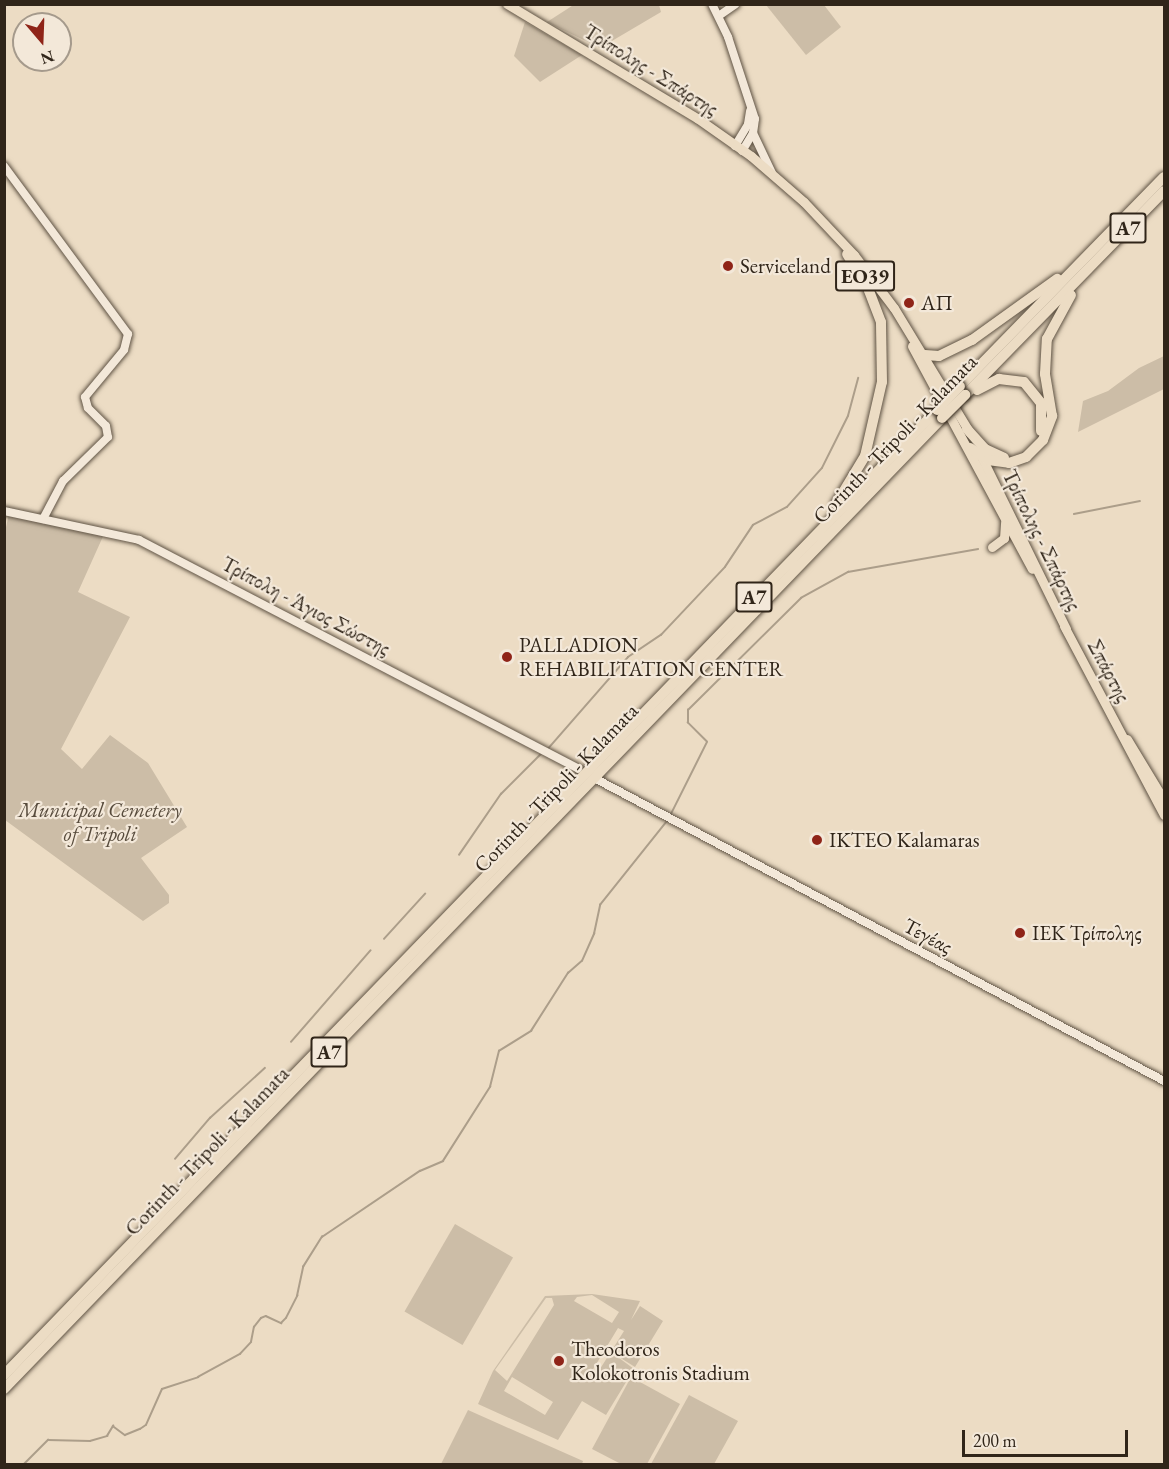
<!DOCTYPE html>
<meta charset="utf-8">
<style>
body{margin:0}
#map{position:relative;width:1169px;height:1469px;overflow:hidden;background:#ecdcc4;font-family:"EB Garamond",serif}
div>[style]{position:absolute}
.green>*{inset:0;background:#ccbda7;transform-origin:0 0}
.stream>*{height:1.5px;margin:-0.75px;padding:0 0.75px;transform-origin:0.75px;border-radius:0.75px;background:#ac9e8a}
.roads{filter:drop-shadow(0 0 2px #5f5344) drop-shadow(0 0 2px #5f5344)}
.tertiary>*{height:8px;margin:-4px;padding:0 4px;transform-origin:4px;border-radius:4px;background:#f3e8d9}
.secondary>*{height:8px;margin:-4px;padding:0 4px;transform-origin:4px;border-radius:4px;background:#f3e8d9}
.primary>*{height:9px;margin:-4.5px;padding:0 4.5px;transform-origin:4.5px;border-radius:4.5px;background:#ecdcc4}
.motorway>*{height:10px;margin:-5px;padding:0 5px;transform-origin:5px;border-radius:5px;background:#ecdcc4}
.bridges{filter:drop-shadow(0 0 2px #302519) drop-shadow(0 0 2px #302519)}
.motorway-bridge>*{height:10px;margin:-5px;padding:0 5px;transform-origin:5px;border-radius:5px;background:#ecdcc4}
.dots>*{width:16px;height:16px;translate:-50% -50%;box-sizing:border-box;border:3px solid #f3e8d9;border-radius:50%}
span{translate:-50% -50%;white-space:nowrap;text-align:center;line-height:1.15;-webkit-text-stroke:4.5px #f3e8d9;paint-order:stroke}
.shield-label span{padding:2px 4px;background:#f3e8d9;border:2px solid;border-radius:4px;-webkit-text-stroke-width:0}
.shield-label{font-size:20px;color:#302519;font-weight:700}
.street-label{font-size:21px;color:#302519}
.poi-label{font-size:21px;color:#302519}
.left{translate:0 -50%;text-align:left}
.park-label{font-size:21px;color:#574b3c;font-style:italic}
.frame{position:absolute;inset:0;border:6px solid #302519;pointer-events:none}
.north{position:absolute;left:12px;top:12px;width:60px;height:60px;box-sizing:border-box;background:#f3e8d9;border:2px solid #a59a8c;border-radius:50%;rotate:161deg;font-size:16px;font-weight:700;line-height:24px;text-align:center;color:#302519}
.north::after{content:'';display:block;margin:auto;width:21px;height:27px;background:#8f2418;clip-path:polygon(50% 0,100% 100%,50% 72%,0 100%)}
.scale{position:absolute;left:962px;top:1430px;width:166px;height:27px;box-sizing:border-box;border:3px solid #302519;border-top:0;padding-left:8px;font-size:18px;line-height:21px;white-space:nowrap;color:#302519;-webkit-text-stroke:4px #f3e8d9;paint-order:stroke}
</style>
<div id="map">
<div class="green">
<div style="clip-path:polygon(575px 4px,659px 5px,661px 12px,600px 48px,547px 22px)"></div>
<div style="clip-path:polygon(766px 5px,824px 5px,841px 27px,806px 55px)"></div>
<div style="clip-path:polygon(525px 22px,582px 55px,540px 82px,514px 56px)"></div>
<div style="clip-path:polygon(1164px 356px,1164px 389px,1078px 432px,1083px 401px,1108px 391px,1139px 368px)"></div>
<div style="clip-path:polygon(9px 514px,105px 532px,78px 592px,130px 617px,61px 749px,82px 769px,110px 735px,148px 763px,187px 827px,141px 858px,169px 895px,169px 903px,143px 921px,5px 820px,4px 536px)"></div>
<div style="left:455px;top:1224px;width:67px;height:101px;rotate:30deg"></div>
<div style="clip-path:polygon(evenodd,592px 1294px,640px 1301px,631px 1320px,640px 1306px,663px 1321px,635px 1367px,611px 1352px,634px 1369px,606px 1415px,582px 1401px,558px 1440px,478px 1404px,493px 1371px,545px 1296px,592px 1294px,592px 1295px,619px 1312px,612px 1323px,574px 1301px,577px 1297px,592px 1295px,592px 1294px,546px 1298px,552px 1298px,554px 1305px,507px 1381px,495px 1370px,546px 1298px,592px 1294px,618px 1328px,624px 1331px,593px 1380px,589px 1376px,618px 1328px,592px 1294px,512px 1377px,553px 1402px,545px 1415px,504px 1391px,512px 1377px)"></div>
<div style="clip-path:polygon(631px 1377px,680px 1404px,647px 1464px,621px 1464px,592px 1449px)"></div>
<div style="clip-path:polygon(689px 1395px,738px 1421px,714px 1464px,651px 1464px)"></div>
<div style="clip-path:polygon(468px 1410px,583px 1461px,582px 1464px,441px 1464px)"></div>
</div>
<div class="stream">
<div style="left:1074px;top:514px;width:67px;rotate:-11.1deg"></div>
<div style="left:547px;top:750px;width:123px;rotate:-48.9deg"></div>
<div style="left:628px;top:657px;width:40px;rotate:-34deg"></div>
<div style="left:661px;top:635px;width:93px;rotate:-46.7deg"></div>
<div style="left:725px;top:567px;width:50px;rotate:-56.3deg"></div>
<div style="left:753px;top:525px;width:38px;rotate:-28deg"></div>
<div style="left:787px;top:507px;width:52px;rotate:-48.1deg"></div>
<div style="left:822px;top:468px;width:58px;rotate:-63.4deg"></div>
<div style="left:848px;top:416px;width:39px;rotate:-75deg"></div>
<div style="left:671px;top:814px;width:80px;rotate:-63.4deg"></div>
<div style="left:707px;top:742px;width:27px;rotate:-135deg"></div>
<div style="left:688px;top:723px;width:13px;rotate:-90deg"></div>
<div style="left:688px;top:710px;width:159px;rotate:-44.7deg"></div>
<div style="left:801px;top:598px;width:54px;rotate:-29deg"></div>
<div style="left:848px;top:572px;width:132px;rotate:-10deg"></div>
<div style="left:459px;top:855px;width:74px;rotate:-55.5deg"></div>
<div style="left:501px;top:794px;width:57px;rotate:-45deg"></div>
<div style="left:384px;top:939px;width:61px;rotate:-47.7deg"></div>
<div style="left:291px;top:1042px;width:121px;rotate:-49deg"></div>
<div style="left:175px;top:1159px;width:54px;rotate:-49.5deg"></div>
<div style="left:210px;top:1118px;width:74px;rotate:-42.3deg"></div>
<div style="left:24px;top:1464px;width:34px;rotate:-45deg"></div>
<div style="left:48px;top:1440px;width:42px;rotate:1.4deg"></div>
<div style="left:90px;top:1441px;width:18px;rotate:-16deg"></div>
<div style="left:107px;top:1436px;width:12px;rotate:-59deg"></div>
<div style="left:113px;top:1426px;width:15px;rotate:37deg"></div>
<div style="left:125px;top:1435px;width:16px;rotate:-22deg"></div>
<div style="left:140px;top:1429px;width:7px;rotate:-34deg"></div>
<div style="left:146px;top:1425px;width:39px;rotate:-66deg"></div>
<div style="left:162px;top:1389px;width:38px;rotate:-18deg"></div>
<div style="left:198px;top:1377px;width:48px;rotate:-28.7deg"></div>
<div style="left:240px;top:1354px;width:16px;rotate:-47deg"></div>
<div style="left:251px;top:1342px;width:15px;rotate:-79deg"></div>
<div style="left:254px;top:1327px;width:11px;rotate:-52deg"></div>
<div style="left:261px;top:1318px;width:5px;rotate:-22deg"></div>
<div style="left:266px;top:1316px;width:17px;rotate:25deg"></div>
<div style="left:281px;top:1323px;width:7px;rotate:-45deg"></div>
<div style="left:286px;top:1318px;width:25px;rotate:-63deg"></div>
<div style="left:297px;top:1296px;width:30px;rotate:-78deg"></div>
<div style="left:303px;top:1267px;width:36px;rotate:-58deg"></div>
<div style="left:322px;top:1237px;width:118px;rotate:-34deg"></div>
<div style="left:420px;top:1171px;width:25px;rotate:-23deg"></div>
<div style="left:443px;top:1161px;width:88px;rotate:-57.6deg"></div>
<div style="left:490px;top:1087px;width:37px;rotate:-76deg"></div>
<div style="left:499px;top:1051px;width:38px;rotate:-32deg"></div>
<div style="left:531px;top:1031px;width:69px;rotate:-57.5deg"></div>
<div style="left:568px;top:973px;width:18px;rotate:-41deg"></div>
<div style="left:582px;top:961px;width:30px;rotate:-66deg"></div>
<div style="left:594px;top:934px;width:30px;rotate:-78deg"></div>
<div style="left:600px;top:905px;width:107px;rotate:-51.4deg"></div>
</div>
<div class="roads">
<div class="tertiary">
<div style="left:4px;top:166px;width:209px;rotate:53.6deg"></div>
<div style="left:128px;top:334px;width:16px;rotate:104deg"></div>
<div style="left:124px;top:350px;width:61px;rotate:129.7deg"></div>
<div style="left:85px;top:397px;width:11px;rotate:75deg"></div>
<div style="left:88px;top:408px;width:25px;rotate:45deg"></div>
<div style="left:106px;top:426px;width:11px;rotate:80deg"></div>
<div style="left:108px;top:437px;width:63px;rotate:135.6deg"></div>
<div style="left:63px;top:481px;width:43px;rotate:117.8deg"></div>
</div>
<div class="secondary">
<div style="left:712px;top:4px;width:37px;rotate:64deg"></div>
<div style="left:728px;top:37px;width:86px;rotate:71.8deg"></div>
<div style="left:755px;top:119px;width:14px;rotate:98deg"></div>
<div style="left:753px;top:133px;width:21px;rotate:121deg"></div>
<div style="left:720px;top:15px;width:19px;rotate:-35deg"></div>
<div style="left:753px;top:133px;width:44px;rotate:64.6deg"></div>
<div style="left:735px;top:146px;width:26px;rotate:-59deg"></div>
<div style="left:748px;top:124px;width:13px;rotate:-81deg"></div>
<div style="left:4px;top:511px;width:138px;rotate:12.1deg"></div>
<div style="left:139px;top:540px;width:495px;rotate:27.5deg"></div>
<div style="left:598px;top:780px;width:641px;rotate:28deg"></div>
</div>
<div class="primary">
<div style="left:507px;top:4px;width:222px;rotate:31deg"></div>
<div style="left:697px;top:118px;width:66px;rotate:35.1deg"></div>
<div style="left:751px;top:156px;width:70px;rotate:41deg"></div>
<div style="left:804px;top:202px;width:73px;rotate:46.7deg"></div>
<div style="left:854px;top:255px;width:66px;rotate:53deg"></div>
<div style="left:894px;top:308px;width:146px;rotate:58.7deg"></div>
<div style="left:912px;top:346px;width:253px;rotate:61.7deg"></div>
<div style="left:980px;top:454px;width:195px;rotate:63.8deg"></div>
<div style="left:992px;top:547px;width:15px;rotate:-37deg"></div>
<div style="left:1004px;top:538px;width:16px;rotate:-86deg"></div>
<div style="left:1064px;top:626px;width:214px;rotate:62.1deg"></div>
<div style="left:1127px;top:739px;width:71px;rotate:58.8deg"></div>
</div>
<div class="motorway">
<div style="left:925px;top:355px;width:14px;rotate:4deg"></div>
<div style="left:939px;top:356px;width:37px;rotate:-26deg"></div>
<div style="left:972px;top:340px;width:105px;rotate:-35.7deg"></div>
<div style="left:960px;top:386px;width:292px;rotate:-45.7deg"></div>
<div style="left:977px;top:390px;width:25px;rotate:-27deg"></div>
<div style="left:999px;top:379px;width:25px;rotate:7deg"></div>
<div style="left:1024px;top:382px;width:27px;rotate:51deg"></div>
<div style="left:1041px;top:403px;width:28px;rotate:90deg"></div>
<div style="left:965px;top:395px;width:285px;rotate:-45.7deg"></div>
<div style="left:967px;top:429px;width:27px;rotate:48deg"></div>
<div style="left:985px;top:449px;width:21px;rotate:25deg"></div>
<div style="left:970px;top:448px;width:22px;rotate:34deg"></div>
<div style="left:988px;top:460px;width:21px;rotate:8deg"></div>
<div style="left:1009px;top:463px;width:18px;rotate:-19deg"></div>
<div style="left:1026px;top:457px;width:24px;rotate:-45deg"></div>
<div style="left:1043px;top:440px;width:26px;rotate:-69deg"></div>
<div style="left:1052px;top:416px;width:43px;rotate:-99.5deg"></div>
<div style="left:1045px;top:374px;width:35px;rotate:-87deg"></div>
<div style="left:1047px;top:339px;width:50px;rotate:-61.4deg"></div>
<div style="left:836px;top:504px;width:56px;rotate:-58.9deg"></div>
<div style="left:865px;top:456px;width:76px;rotate:-77.1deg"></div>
<div style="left:882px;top:382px;width:60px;rotate:-91deg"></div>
<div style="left:881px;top:322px;width:34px;rotate:-111deg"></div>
<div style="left:869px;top:290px;width:42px;rotate:-121.4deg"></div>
<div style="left:4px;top:1375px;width:1342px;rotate:-45.97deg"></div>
<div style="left:4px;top:1389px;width:1350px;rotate:-45.99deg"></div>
</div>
</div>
<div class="bridges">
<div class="motorway-bridge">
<div style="left:937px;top:410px;width:33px;rotate:-46deg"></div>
<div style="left:942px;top:418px;width:33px;rotate:-45deg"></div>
</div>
</div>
<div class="dots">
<div style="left:728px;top:266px;background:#8f2418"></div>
<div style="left:909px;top:303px;background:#8f2418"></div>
<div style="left:507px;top:657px;background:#8f2418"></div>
<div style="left:817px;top:840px;background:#8f2418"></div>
<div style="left:1020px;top:933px;background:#8f2418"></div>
<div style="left:559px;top:1361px;background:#8f2418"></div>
</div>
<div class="shield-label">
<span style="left:1128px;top:228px">Α7</span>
<span style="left:865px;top:276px">ΕΟ39</span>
<span style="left:754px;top:597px">Α7</span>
<span style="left:329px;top:1052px">Α7</span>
</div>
<div class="street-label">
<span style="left:651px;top:70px;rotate:32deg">Τρίπολης - Σπάρτης</span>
<span style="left:895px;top:439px;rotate:-46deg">Corinth - Tripoli - Kalamata</span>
<span style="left:1042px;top:540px;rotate:64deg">Τρίπολης - Σπάρτης</span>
<span style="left:306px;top:606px;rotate:28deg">Τρίπολη - Άγιος Σώστης</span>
<span style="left:1109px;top:671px;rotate:62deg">Σπάρτης</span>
<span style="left:556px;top:788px;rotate:-46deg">Corinth - Tripoli - Kalamata</span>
<span style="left:928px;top:936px;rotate:28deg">Τεγέας</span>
<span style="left:207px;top:1151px;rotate:-46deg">Corinth - Tripoli - Kalamata</span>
</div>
<div class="poi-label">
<span class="left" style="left:740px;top:266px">Serviceland</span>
<span class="left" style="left:921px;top:303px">ΑΠ</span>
<span class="left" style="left:519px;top:657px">PALLADION<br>REHABILITATION CENTER</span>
<span class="left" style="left:829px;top:840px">IKTEO Kalamaras</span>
<span class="left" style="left:1032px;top:933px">ΙΕΚ Τρίπολης</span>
<span class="left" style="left:571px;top:1361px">Theodoros<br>Kolokotronis Stadium</span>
</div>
<div class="park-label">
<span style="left:100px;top:822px">Municipal Cemetery<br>of Tripoli</span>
</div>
<div class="frame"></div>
<div class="north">N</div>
<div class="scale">200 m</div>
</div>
